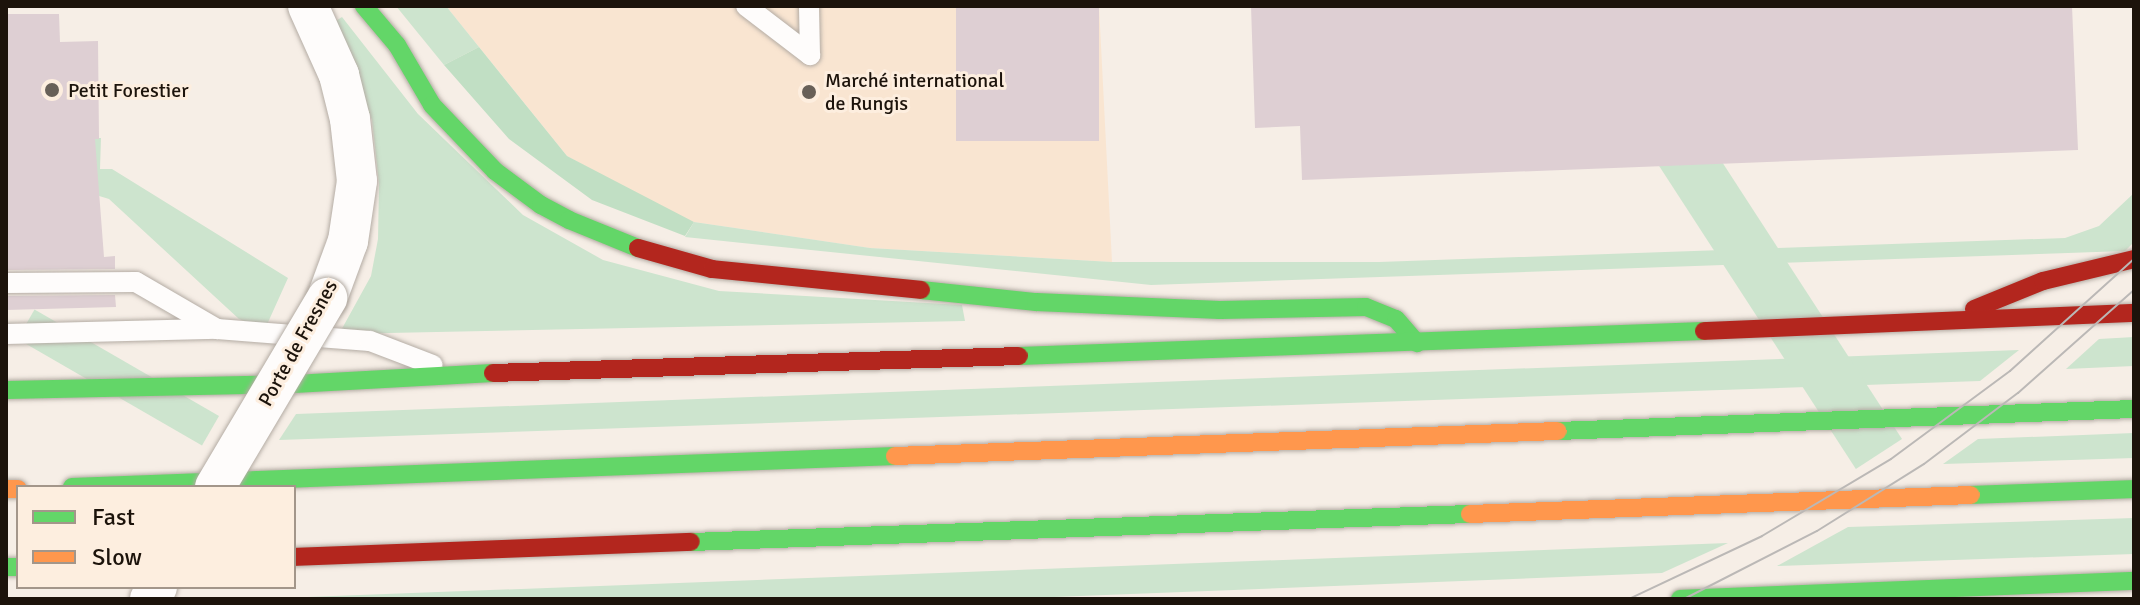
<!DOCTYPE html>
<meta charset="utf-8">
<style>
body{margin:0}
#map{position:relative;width:2140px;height:605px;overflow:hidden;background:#f6eee6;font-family:Signika,sans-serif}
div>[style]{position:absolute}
.built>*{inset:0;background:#f9e5d1}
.green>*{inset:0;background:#cde4ce;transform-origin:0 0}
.forest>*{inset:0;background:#c1dfc4}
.building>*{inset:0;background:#decfd3;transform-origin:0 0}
.roads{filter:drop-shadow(0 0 2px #b4aca4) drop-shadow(0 0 2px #b4aca4)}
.lane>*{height:20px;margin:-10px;padding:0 10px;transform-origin:10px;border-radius:10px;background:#fefcfb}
.street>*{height:40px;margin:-20px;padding:0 20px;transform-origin:20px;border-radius:20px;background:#fefcfb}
.fast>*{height:18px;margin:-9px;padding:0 9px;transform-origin:9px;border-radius:9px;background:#63d668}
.slow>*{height:18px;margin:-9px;padding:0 9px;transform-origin:9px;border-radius:9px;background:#ff974d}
.jam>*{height:18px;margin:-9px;padding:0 9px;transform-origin:9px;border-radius:9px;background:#b3261e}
.tram>*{height:2px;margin:-1px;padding:0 1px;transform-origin:1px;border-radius:1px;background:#bbb8b6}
.bridges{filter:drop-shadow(0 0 2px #b4aca4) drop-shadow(0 0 2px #b4aca4)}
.street-bridge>*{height:40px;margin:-20px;padding:0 20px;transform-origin:20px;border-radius:20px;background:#fefcfb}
.dots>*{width:22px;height:22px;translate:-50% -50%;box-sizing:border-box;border:4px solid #fdeedf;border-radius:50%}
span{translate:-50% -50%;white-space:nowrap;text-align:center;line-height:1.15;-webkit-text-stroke:6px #fdeedf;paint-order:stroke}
.poi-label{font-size:20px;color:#1c130b}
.left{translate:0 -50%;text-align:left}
.street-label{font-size:20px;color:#1c130b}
.frame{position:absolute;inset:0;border:8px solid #1c130b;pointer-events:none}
.legend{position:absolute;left:16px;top:485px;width:280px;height:104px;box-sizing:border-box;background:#fdeedf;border:2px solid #a3968a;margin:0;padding:10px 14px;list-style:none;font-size:24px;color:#1c130b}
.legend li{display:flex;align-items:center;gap:16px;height:40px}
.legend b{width:40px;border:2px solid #a3968a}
</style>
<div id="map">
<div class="built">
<div style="clip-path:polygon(446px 6px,1099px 6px,1112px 262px,870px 248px,694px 222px,677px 217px,567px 156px)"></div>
</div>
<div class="green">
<div style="clip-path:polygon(396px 6px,446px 6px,479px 47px,444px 65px)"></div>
<div style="clip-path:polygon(342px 17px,418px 114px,523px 215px,603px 260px,719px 291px,962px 305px,965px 321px,339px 334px,371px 276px,378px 239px,379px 184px,372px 120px,331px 24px)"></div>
<div style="clip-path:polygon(6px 138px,101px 138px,100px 169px,112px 169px,288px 278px,265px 329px,239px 319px,109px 199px,70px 187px)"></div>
<div style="clip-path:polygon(2134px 193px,2134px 242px,2125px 251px,1151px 285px,685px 237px,694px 222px,870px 248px,1112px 262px,1379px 262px,2065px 238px,2099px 226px)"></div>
<div style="clip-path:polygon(2134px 337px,2134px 366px,2066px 369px,2099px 339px)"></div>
<div style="clip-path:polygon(2019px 350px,1980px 381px,279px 440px,296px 414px)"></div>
<div style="left:219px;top:416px;width:34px;height:213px;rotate:120deg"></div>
<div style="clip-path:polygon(2134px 433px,2134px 458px,1943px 464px,1978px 439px)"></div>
<div style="left:1902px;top:439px;width:55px;height:1609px;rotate:147deg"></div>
<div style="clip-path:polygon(2134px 518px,2134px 554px,1777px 566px,1848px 527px)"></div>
<div style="clip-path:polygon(1728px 543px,1662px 573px,1006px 599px,255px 599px)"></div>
</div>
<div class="forest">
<div style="clip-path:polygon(479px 47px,567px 156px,694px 222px,685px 236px,592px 200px,509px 139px,444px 65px)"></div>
</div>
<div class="building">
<div style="left:956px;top:6px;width:143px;height:135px"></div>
<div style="clip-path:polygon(1251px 6px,2072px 6px,2078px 150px,1302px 180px,1300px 126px,1255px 128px)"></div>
<div style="clip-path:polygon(6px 14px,59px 14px,60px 42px,98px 41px,99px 139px,95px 139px,104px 257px,115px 256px,115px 269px,6px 270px)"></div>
<div style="clip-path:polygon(115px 295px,116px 307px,6px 310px,6px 296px)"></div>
</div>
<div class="roads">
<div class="lane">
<div style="left:746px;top:6px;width:81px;rotate:37.4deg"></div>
<div style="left:810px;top:55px;width:49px;rotate:-91.2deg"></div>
<div style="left:6px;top:283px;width:130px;rotate:-0.4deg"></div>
<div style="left:136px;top:282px;width:94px;rotate:30.1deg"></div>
<div style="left:6px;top:334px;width:211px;rotate:-1.4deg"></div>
<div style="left:217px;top:329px;width:153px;rotate:4.5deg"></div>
<div style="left:370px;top:341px;width:67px;rotate:20.9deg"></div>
</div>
<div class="street">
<div style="left:308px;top:6px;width:76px;rotate:65.8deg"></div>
<div style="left:339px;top:75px;width:45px;rotate:76deg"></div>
<div style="left:350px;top:119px;width:62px;rotate:83.6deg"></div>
<div style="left:357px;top:181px;width:61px;rotate:98.5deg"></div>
<div style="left:348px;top:241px;width:61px;rotate:110.2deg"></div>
<div style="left:150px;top:599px;width:14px;rotate:-60deg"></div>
</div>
<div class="fast">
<div style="left:364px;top:6px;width:51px;rotate:49.8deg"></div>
<div style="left:397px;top:45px;width:69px;rotate:59.7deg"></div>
<div style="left:432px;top:105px;width:91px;rotate:46.3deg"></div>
<div style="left:495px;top:171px;width:57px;rotate:36.5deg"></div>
<div style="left:541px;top:205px;width:32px;rotate:28deg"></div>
<div style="left:569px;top:220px;width:74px;rotate:22.1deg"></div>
<div style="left:921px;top:290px;width:116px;rotate:6deg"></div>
<div style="left:1036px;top:302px;width:184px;rotate:2.5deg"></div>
<div style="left:1220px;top:310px;width:146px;rotate:-1.2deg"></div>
<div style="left:1366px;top:307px;width:32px;rotate:22deg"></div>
<div style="left:1396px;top:319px;width:32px;rotate:49deg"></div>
<div style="left:1019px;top:356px;width:685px;rotate:-2.09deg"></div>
<div style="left:6px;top:390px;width:288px;rotate:-1.2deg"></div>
<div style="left:294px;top:384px;width:199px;rotate:-3.2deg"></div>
<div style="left:1558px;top:431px;width:576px;rotate:-2.19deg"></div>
<div style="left:72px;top:487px;width:824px;rotate:-2.16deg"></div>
<div style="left:1971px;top:495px;width:163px;rotate:-2.1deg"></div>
<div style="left:691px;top:542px;width:780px;rotate:-2.06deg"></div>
<div style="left:6px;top:567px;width:12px"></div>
<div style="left:1680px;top:599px;width:454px;rotate:-2.3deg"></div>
</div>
<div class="slow">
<div style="left:895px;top:456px;width:663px;rotate:-2.16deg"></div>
<div style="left:6px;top:489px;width:12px"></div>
<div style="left:1470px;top:514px;width:501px;rotate:-2.17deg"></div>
</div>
<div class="jam">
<div style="left:638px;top:248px;width:77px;rotate:15.8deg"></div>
<div style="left:712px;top:269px;width:210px;rotate:5.7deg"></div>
<div style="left:1974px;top:309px;width:74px;rotate:-22.1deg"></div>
<div style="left:2043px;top:281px;width:94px;rotate:-13.6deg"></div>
<div style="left:1704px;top:331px;width:430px;rotate:-2.4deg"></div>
<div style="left:493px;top:373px;width:526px;rotate:-1.85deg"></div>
<div style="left:294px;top:557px;width:397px;rotate:-2.2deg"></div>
</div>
</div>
<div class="tram">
<div style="left:1629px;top:599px;width:147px;rotate:-25.3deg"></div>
<div style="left:1762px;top:536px;width:150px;rotate:-30.8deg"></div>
<div style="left:1891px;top:459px;width:148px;rotate:-36.5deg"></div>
<div style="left:2010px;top:371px;width:167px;rotate:-42.1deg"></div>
<div style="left:1684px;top:599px;width:149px;rotate:-27.1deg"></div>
<div style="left:1817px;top:531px;width:126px;rotate:-32.1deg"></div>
<div style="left:1924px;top:464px;width:118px;rotate:-37.1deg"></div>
<div style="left:2018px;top:393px;width:155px;rotate:-41.6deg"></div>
</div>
<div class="bridges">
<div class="street-bridge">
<div style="left:215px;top:487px;width:220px;rotate:-59.3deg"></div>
</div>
</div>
<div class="dots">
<div style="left:52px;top:90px;background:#686058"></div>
<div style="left:809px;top:92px;background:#686058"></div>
</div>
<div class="poi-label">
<span class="left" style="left:825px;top:92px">Marché international<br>de Rungis</span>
<span class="left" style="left:68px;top:90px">Petit Forestier</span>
</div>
<div class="street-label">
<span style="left:298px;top:343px;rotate:-61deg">Porte de Fresnes</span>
</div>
<div class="frame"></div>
<ul class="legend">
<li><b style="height:10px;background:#63d668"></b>Fast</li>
<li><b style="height:10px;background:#ff974d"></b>Slow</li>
</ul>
</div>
